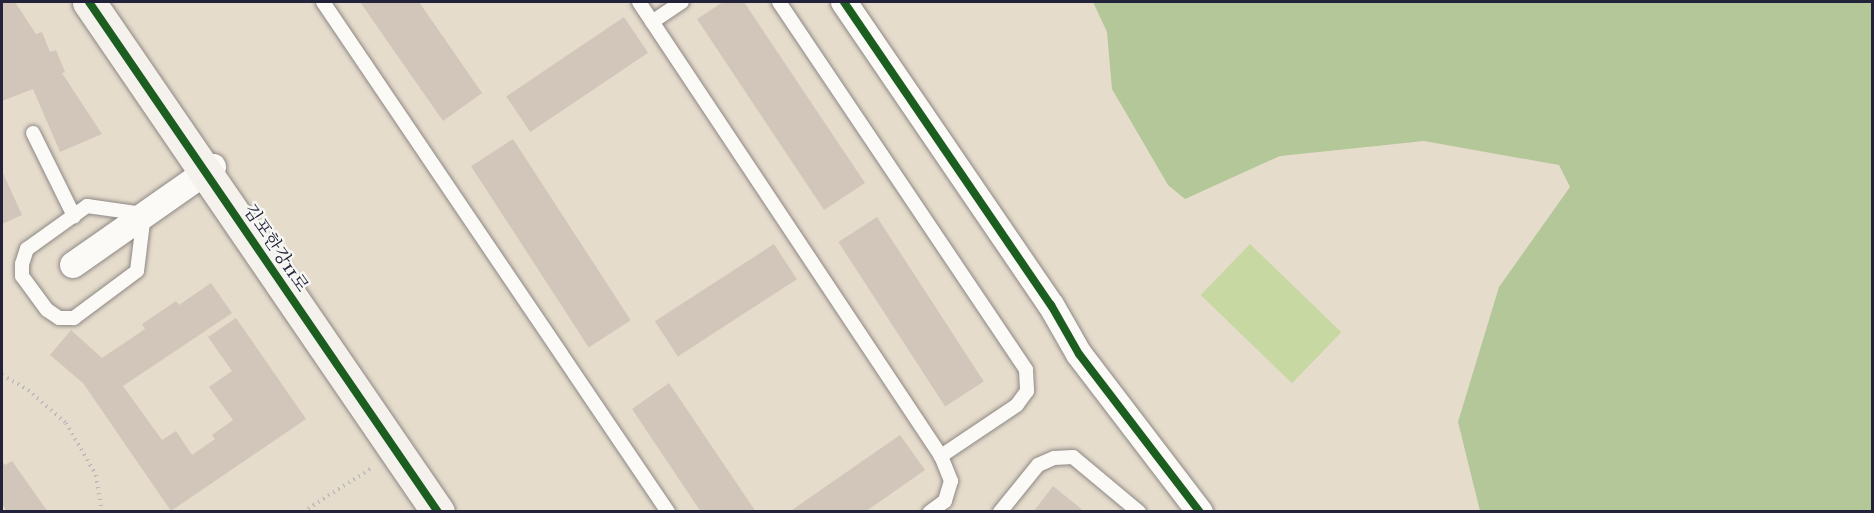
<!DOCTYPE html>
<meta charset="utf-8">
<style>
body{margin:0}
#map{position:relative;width:1874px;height:513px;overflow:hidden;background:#e6dccc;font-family:"IM FELL Great Primer","Noto Serif KR",serif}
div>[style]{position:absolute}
.green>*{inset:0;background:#c7d8a2;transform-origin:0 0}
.forest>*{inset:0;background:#b3c798}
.building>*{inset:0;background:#d2c5b9;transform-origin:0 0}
.path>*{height:4px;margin-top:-2px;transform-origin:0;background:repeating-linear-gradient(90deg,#bcbaba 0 1.5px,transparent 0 6px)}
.roads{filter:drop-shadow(0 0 2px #8d8884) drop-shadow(0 0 2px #8d8884)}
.lane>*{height:14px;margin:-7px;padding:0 7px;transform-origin:7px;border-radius:7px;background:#fbfaf7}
.street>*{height:26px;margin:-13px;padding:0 13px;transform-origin:13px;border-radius:13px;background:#fbfaf7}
.secondary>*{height:33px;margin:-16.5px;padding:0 16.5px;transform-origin:16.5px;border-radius:16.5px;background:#f5f1ed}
.cycleway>*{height:8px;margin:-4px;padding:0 4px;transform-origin:4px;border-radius:4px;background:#1b5e20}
span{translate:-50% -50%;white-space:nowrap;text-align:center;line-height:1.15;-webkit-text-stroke:5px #f6f6f2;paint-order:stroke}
.street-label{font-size:18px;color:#22223b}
.frame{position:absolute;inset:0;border:3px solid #22223b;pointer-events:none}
</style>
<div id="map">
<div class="green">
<div style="left:1250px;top:244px;width:127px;height:71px;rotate:44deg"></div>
</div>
<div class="forest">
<div style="clip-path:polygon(1093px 2px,1872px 2px,1872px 511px,1480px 511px,1458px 422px,1499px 287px,1570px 187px,1559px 165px,1424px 141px,1280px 156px,1185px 199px,1168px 185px,1112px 89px,1107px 32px)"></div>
</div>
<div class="building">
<div style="clip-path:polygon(2px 2px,15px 2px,36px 34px,42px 32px,50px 52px,56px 50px,65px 72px,62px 73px,102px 134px,60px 152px,33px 89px,2px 101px)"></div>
<div style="clip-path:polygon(360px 2px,419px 2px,482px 93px,443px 121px)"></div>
<div style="clip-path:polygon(723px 2px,744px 2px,865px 183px,824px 210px,697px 19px)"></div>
<div style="left:624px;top:17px;width:43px;height:142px;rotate:56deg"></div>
<div style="left:513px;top:139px;width:216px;height:50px;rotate:57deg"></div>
<div style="clip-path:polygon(2px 171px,22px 215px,2px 224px)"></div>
<div style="left:877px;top:217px;width:196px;height:46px;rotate:57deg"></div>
<div style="left:774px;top:244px;width:42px;height:142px;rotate:57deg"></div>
<div style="clip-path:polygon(211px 283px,232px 313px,123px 386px,162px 440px,176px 431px,192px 455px,215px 439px,212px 435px,233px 420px,209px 387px,232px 371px,208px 337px,236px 318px,306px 419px,171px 511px,83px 383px,50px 355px,71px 330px,102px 358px,145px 329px,142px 324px,176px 301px,179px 305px)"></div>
<div style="clip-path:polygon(669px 383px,756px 512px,701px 512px,632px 409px)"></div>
<div style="clip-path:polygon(900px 435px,925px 470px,865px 512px,789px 512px)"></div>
<div style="clip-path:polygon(2px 461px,5px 465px,12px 461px,48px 512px,7px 512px,2px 503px)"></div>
<div style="clip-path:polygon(1053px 486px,1085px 512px,1033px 512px)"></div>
</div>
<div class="path">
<div style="left:2px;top:375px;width:30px;rotate:30deg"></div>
<div style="left:28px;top:390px;width:50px;rotate:41deg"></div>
<div style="left:66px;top:423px;width:60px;rotate:60deg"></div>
<div style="left:96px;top:475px;width:37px;rotate:81deg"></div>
<div style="left:303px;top:512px;width:83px;rotate:-32.7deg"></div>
</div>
<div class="roads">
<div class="lane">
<div style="left:323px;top:2px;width:616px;rotate:55.92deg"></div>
<div style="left:639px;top:2px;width:545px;rotate:56.37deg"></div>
<div style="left:941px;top:456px;width:27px;rotate:68deg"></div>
<div style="left:951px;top:481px;width:21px;rotate:107deg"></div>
<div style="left:945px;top:501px;width:19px;rotate:144deg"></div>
<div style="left:779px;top:2px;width:443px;rotate:56.1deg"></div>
<div style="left:1026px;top:370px;width:21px;rotate:87deg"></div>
<div style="left:1027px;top:391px;width:17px;rotate:126deg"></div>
<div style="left:1017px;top:405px;width:92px;rotate:146.1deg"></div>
<div style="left:652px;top:22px;width:36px;rotate:-34deg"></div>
<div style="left:33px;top:133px;width:93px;rotate:63.7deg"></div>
<div style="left:87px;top:206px;width:58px;rotate:8deg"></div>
<div style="left:144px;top:214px;width:57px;rotate:97deg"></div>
<div style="left:137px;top:271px;width:79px;rotate:143.3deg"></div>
<div style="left:74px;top:318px;width:15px;rotate:180deg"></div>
<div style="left:59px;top:318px;width:14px;rotate:-146deg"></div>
<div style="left:47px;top:310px;width:42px;rotate:-126.3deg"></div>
<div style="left:22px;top:276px;width:12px;rotate:-90deg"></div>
<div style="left:22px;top:264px;width:16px;rotate:-72deg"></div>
<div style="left:27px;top:249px;width:74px;rotate:-35.6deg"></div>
<div style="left:1000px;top:512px;width:60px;rotate:-51deg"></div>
<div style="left:1038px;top:465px;width:17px;rotate:-24deg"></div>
<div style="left:1054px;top:458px;width:19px;rotate:-3deg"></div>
<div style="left:1073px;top:457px;width:86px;rotate:39.8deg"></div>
</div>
<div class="street">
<div style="left:844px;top:2px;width:367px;rotate:55.7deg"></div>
<div style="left:1051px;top:305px;width:56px;rotate:60.3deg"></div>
<div style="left:1079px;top:354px;width:199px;rotate:52.6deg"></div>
<div style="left:73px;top:265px;width:171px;rotate:-35deg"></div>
</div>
<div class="secondary">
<div style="left:89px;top:2px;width:618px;rotate:55.62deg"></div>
</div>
</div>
<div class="cycleway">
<div style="left:89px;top:2px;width:618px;rotate:55.62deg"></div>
<div style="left:844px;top:2px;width:367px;rotate:55.7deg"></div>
<div style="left:1051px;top:305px;width:56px;rotate:60.3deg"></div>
<div style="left:1079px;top:354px;width:199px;rotate:52.6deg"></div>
</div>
<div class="street-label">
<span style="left:276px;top:248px;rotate:56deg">김포한강11로</span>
</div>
<div class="frame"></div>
</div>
